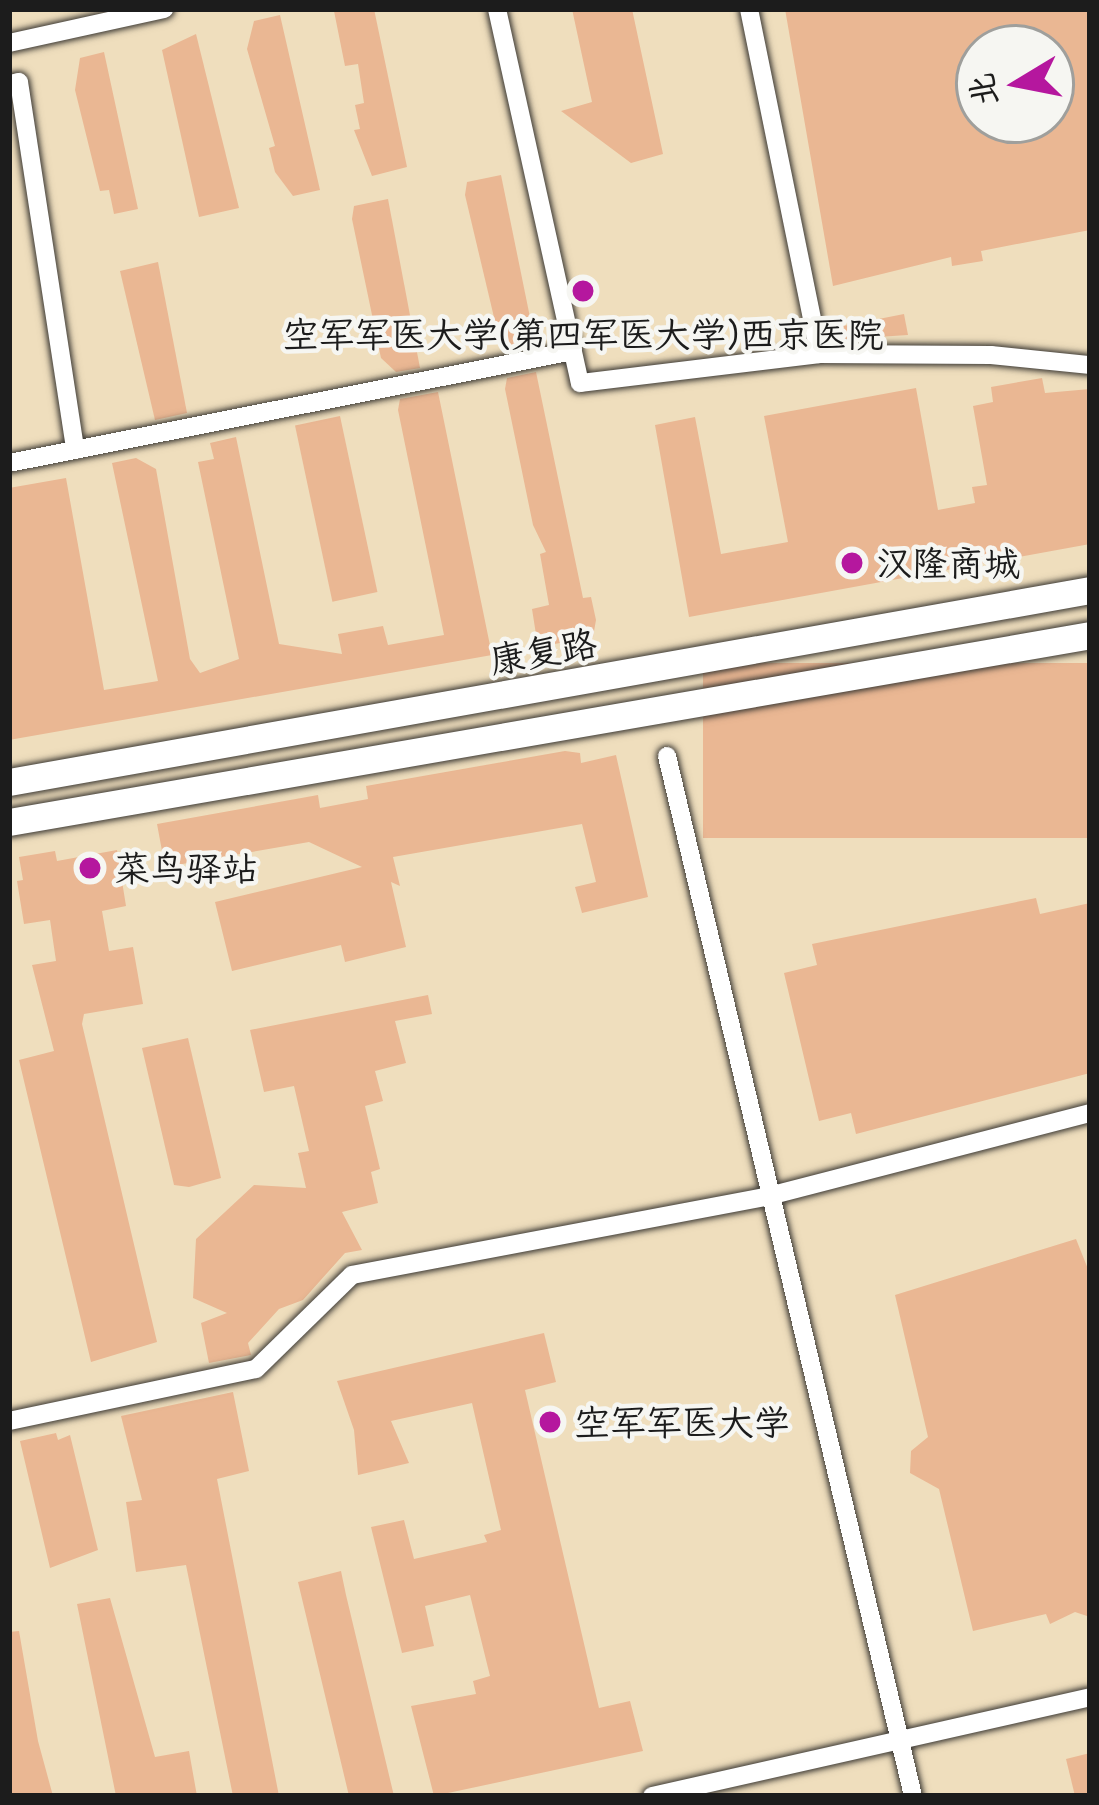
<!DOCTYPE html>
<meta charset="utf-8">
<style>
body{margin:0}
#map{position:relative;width:1099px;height:1805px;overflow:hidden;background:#efdebd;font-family:"Patrick Hand","LXGW WenKai TC",sans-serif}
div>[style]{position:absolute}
.building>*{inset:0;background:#eab793;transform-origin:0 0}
.roads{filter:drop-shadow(0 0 3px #3c3934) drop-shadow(0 0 3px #3c3934)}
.street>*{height:18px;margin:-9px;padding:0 9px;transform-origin:9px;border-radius:9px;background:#fff}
.secondary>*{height:27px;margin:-13.5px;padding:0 13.5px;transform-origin:13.5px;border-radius:13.5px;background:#fff}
.dots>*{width:33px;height:33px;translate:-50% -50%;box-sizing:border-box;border:6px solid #f6f6f2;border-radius:50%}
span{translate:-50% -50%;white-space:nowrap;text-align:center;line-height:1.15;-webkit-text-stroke:9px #f6f6f2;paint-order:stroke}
.poi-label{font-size:36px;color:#1c1c1c}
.left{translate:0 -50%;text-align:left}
.street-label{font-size:36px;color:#1c1c1c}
.frame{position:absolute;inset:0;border:12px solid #1c1c1c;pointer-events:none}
.north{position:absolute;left:955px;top:24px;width:120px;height:120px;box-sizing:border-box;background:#f6f6f2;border:3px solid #9f9f9c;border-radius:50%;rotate:260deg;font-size:33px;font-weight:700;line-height:48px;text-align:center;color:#1c1c1c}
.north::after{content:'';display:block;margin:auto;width:42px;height:54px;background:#b5179e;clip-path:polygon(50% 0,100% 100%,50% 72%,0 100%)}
</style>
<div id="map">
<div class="building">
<div style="clip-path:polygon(374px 9px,407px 167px,372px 176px,354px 130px,360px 129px,355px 105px,364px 103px,358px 64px,345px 66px,334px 11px)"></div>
<div style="clip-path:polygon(572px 9px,632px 9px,663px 154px,631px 163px,561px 111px,592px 102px)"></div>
<div style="clip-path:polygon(evenodd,785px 9px,1090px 9px,1090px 230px,981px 251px,983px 261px,952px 266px,951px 257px,833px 286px,785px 9px,979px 48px,1051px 48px,1051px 120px,979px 120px,979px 48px)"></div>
<div style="clip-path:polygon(280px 15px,320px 190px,293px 196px,275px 172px,269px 148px,275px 146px,247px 49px,254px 21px)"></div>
<div style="clip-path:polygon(196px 34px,239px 208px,199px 217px,162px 50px)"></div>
<div style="clip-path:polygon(104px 52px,138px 209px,114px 214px,109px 190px,100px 191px,75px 90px,80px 58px)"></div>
<div style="clip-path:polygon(501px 175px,533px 332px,532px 345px,502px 351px,465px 195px,467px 182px)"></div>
<div style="clip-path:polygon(388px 199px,420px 368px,396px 372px,381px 358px,352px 219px,354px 206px)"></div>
<div style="clip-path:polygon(158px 262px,187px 413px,155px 420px,120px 271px)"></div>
<div style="clip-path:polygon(904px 314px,908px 335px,830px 340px,828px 329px)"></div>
<div style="clip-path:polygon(536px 372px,583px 598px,591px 597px,596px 620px,593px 637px,538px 647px,532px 609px,549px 605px,540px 554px,546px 552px,533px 525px,505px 389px,507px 378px)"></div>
<div style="clip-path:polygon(1042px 378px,1045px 393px,1090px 389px,1090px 544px,689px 617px,655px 425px,695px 417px,721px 554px,788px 542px,764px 416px,916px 388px,938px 510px,975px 503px,972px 487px,987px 485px,973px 406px,993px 402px,991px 387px)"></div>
<div style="clip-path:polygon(438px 392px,492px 655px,9px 740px,9px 488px,66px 478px,104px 690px,158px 681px,112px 463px,136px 458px,156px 469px,190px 659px,200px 673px,239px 659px,198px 462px,214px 459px,210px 443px,236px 437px,279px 644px,342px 654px,338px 634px,383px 626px,388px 645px,444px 635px,398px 410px,400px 399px)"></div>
<div style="left:340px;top:416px;width:180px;height:46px;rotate:78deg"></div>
<div style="left:1090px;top:663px;width:175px;height:387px;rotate:90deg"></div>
<div style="clip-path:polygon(565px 751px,580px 753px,581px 763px,616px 755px,648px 897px,582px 913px,575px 887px,596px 882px,582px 824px,393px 857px,400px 886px,391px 882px,406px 947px,345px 962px,341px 945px,232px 971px,215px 902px,362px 867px,309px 842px,165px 867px,157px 824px,318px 795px,320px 808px,368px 799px,366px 786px)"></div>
<div style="clip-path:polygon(117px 850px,126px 906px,102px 911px,109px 951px,133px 947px,143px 1004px,84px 1014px,82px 1024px,157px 1342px,91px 1362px,19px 1060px,54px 1051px,32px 965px,56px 961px,50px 920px,24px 924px,17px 881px,23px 880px,19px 857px,55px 851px,57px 861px)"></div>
<div style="clip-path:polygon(1036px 898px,1040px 914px,1090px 903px,1090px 1073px,856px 1134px,851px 1113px,819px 1121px,784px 973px,817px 965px,812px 944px)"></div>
<div style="clip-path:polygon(428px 995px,432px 1014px,395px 1021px,406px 1063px,375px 1071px,383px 1101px,365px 1106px,380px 1169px,371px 1172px,378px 1203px,342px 1212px,362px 1250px,345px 1253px,303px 1300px,279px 1309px,248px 1343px,251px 1355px,209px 1363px,201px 1323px,227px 1313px,193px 1298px,196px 1239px,254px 1185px,306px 1188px,298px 1153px,309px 1151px,294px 1086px,264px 1092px,250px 1030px)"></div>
<div style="clip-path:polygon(188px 1038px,221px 1178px,189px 1187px,174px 1185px,142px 1048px)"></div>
<div style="clip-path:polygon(1076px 1239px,1090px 1274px,1090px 1617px,1075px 1612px,1050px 1624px,1046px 1614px,973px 1631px,939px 1489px,910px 1473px,911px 1451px,928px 1437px,895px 1295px)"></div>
<div style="clip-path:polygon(544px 1333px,556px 1382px,525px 1390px,599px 1708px,630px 1701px,643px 1751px,434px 1796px,411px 1706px,476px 1694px,473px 1681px,490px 1676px,470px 1595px,425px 1606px,434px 1646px,402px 1653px,371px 1527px,404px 1520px,414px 1559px,487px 1542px,484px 1535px,501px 1530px,472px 1403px,391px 1421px,409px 1463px,358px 1475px,354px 1430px,337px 1381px)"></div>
<div style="clip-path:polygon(233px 1392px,249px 1471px,217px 1479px,279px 1796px,233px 1796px,186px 1565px,136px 1572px,126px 1502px,142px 1500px,121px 1416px)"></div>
<div style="clip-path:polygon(56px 1433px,58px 1440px,70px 1435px,98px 1550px,50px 1568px,20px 1441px)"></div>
<div style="clip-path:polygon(341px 1571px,346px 1595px,394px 1796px,349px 1796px,298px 1582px)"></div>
<div style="clip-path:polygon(110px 1598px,155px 1757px,189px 1751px,197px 1796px,116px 1796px,77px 1604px)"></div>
<div style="clip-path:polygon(19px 1631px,38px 1741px,53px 1796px,9px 1796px,9px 1632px)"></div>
<div style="clip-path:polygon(1090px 1753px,1090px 1796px,1075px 1796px,1066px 1759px)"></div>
</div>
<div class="roads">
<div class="street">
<div style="left:497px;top:9px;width:383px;rotate:77.5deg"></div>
<div style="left:580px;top:383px;width:241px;rotate:-6.9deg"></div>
<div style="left:749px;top:9px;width:352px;rotate:78.5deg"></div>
<div style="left:819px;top:354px;width:172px;rotate:0.3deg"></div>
<div style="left:991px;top:355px;width:100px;rotate:5.8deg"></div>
<div style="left:9px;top:43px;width:159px;rotate:-12.4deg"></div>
<div style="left:9px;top:84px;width:10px;rotate:-11deg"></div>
<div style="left:19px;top:82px;width:372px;rotate:81.3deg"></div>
<div style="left:9px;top:463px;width:575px;rotate:-11.23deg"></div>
<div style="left:667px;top:756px;width:1069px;rotate:76.69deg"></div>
<div style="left:9px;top:1421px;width:252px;rotate:-11.9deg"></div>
<div style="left:256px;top:1369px;width:134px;rotate:-44.4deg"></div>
<div style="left:352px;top:1275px;width:424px;rotate:-10.7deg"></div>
<div style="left:769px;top:1196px;width:332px;rotate:-14.5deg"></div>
<div style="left:652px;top:1796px;width:449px;rotate:-12.7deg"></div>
</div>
<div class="secondary">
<div style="left:9px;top:782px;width:1098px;rotate:-10.07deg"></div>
<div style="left:9px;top:822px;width:1097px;rotate:-9.81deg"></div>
</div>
</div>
<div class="dots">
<div style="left:583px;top:291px;background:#b5179e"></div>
<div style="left:852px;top:563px;background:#b5179e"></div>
<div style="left:90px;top:868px;background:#b5179e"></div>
<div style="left:550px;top:1422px;background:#b5179e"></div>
</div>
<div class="poi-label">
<span style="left:583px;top:334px">空军军医大学(第四军医大学)西京医院</span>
<span class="left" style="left:876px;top:563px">汉隆商城</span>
<span class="left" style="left:114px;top:868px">菜鸟驿站</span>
<span class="left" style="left:574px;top:1422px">空军军医大学</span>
</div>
<div class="street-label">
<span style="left:543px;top:651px;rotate:-10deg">康复路</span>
</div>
<div class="frame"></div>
<div class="north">北</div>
</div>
